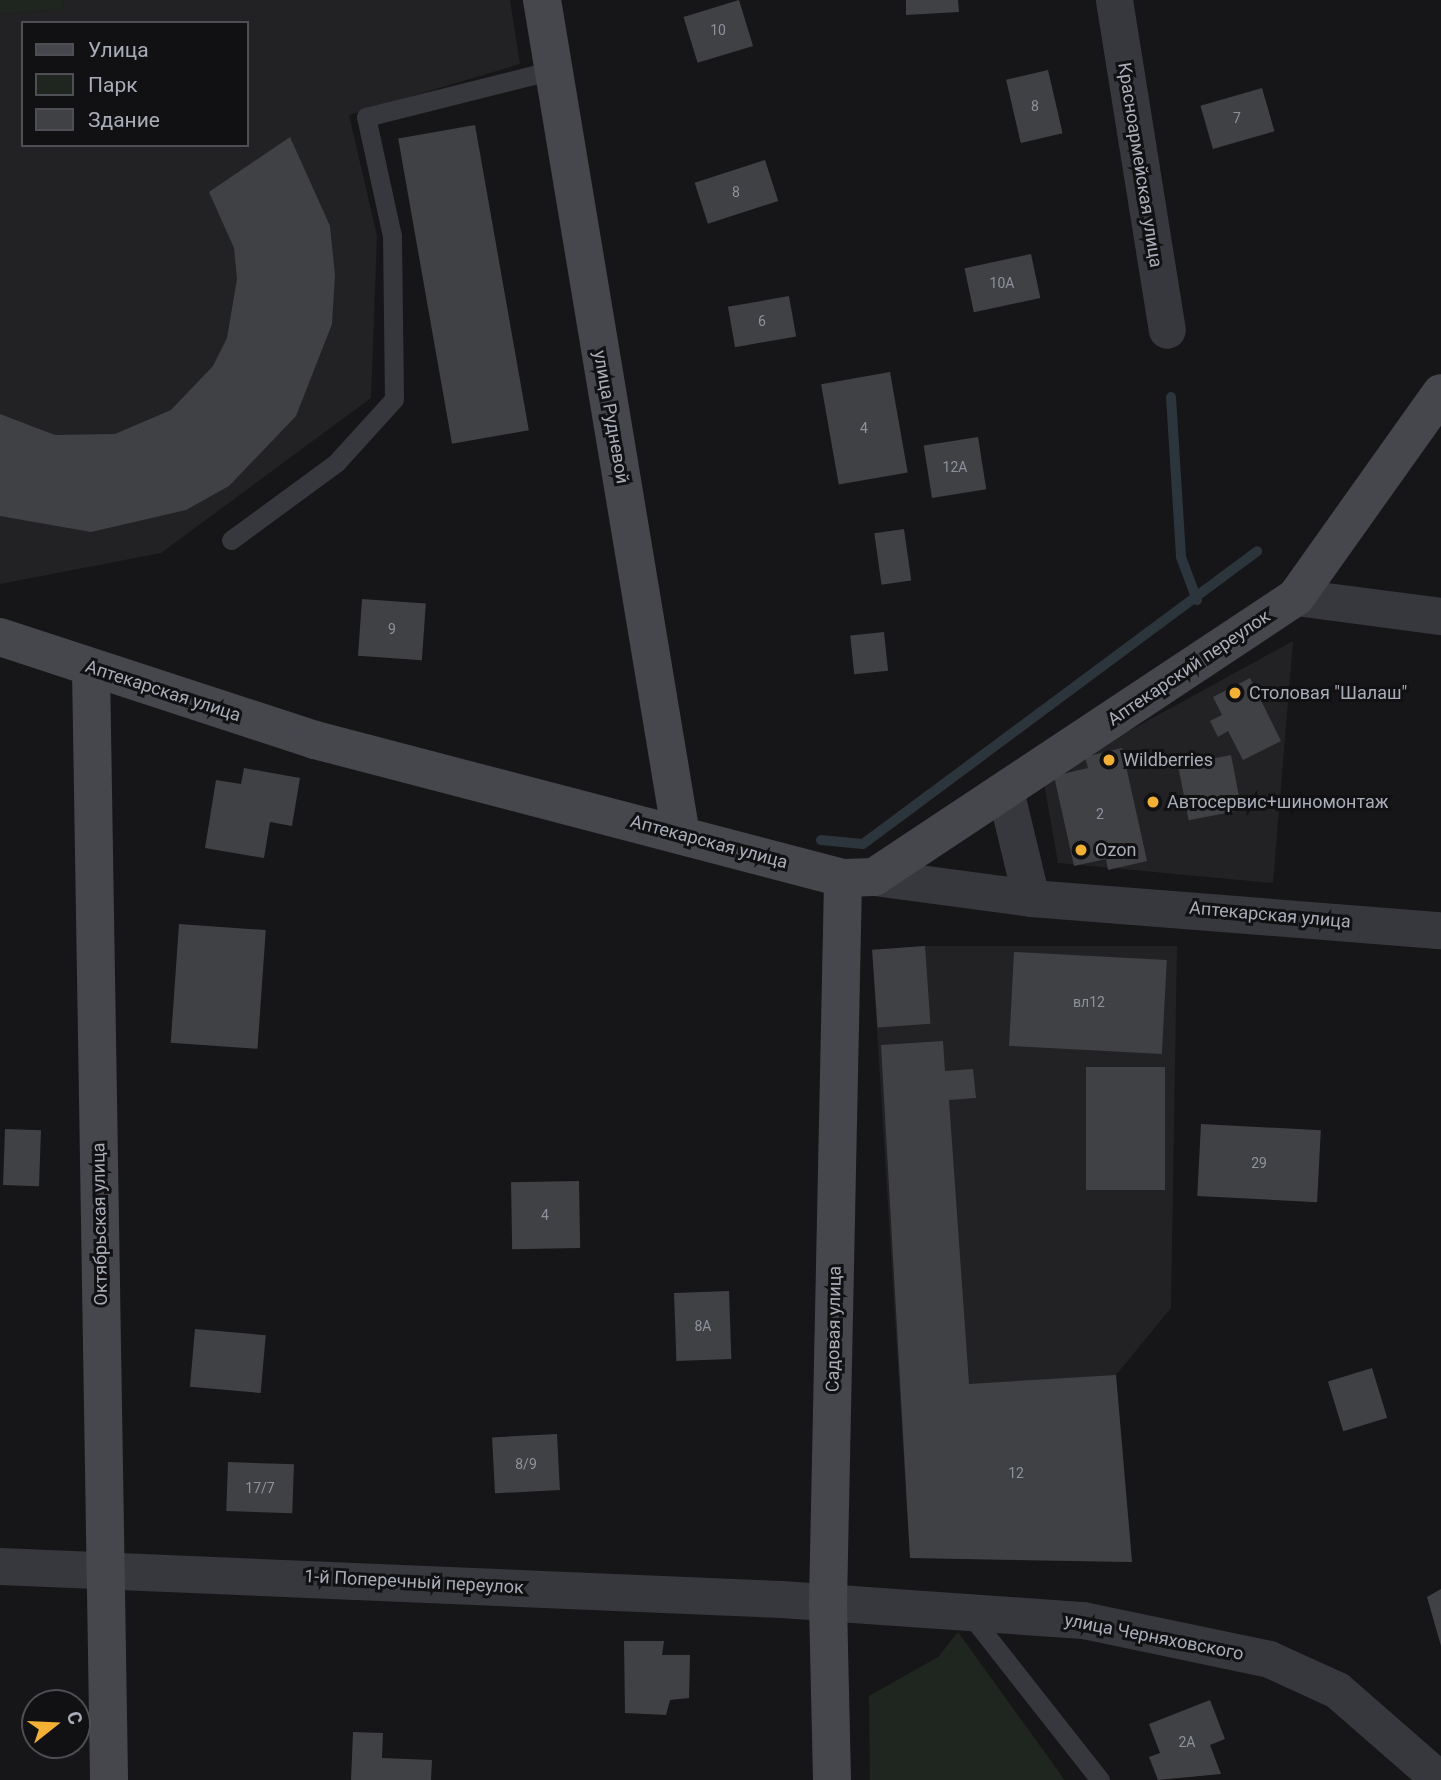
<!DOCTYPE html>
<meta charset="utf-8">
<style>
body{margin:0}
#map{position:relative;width:1441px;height:1780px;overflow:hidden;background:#161618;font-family:Roboto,sans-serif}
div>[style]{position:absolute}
.built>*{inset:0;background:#222225}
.green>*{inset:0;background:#1e261f}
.stream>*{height:10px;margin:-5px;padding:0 5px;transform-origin:5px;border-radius:5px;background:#2c353c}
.building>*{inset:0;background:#404145;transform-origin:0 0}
.lane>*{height:19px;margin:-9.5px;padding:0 9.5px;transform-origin:9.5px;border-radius:9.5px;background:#37383d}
.street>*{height:37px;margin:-18.5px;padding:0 18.5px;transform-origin:18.5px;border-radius:18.5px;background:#37383d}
.secondary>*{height:38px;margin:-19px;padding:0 19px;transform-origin:19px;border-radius:19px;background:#45474d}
.dots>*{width:19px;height:19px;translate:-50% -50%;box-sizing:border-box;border:4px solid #111113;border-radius:50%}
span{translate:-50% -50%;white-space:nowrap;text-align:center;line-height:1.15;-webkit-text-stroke:6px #111113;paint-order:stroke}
.number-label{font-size:14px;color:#8e929b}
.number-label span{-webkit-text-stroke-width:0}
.street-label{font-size:18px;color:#a8adb8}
.poi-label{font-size:18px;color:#a8adb8}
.left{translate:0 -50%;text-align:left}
.legend{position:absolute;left:21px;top:21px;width:228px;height:126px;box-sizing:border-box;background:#111113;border:2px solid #4d4f55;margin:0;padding:9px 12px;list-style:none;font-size:21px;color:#a8adb8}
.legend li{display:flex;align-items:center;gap:14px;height:35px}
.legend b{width:35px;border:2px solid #4d4f55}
.north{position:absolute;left:21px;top:1689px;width:70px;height:70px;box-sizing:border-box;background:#111113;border:2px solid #4d4f55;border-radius:50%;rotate:72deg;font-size:19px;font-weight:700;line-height:28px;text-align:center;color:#a8adb8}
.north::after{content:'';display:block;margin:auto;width:24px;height:32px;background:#f2b134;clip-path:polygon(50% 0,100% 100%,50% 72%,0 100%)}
</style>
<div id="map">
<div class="built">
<div style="clip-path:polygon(evenodd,62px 0,510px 0,520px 64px,349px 115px,377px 236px,371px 398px,161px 553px,0 584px,0 14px,63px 9px,62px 0,23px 23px,247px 23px,247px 145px,23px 145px,23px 23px)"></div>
<div style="clip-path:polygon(1293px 641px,1273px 883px,1058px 863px,1043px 778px)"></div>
<div style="clip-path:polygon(925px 946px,1177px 946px,1171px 1308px,1116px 1375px,1132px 1562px,910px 1558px,872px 950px)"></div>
</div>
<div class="green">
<div style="clip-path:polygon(0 0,62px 0,64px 9px,0 14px)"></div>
<div style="clip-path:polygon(958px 1632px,1064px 1779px,1064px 1780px,870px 1780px,869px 1696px,938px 1657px)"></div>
</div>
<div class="stream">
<div style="left:1171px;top:397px;width:160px;rotate:86.4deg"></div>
<div style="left:1181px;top:557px;width:46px;rotate:69.6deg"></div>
<div style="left:821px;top:840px;width:42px;rotate:5.4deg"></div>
<div style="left:863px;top:844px;width:491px;rotate:-36.6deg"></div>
</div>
<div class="building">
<div style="left:739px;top:0;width:48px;height:58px;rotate:73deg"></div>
<div style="clip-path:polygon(906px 0,958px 0,959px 12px,906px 15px)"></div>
<div style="left:1048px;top:70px;width:65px;height:43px;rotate:77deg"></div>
<div style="left:1262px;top:88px;width:45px;height:64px;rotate:74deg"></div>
<div style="left:475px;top:125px;width:310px;height:78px;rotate:80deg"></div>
<div style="clip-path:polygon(290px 137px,330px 226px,335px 275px,332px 324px,296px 416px,229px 486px,186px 510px,91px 532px,0 516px,0 414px,55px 435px,115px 434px,171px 410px,213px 366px,227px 338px,237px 279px,234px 248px,209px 192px)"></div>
<div style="left:765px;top:160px;width:43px;height:74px;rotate:72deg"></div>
<div style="left:1031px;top:254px;width:45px;height:68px;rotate:78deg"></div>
<div style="left:789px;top:296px;width:41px;height:62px;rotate:80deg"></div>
<div style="left:890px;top:372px;width:102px;height:70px;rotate:80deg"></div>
<div style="left:978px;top:437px;width:53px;height:55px;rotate:81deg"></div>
<div style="left:904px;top:529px;width:52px;height:30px;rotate:82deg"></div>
<div style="left:362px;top:599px;width:64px;height:57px;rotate:4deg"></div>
<div style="left:884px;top:632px;width:39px;height:34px;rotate:84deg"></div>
<div style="clip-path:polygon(1250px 678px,1281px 741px,1243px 760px,1228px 731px,1218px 737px,1210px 721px,1222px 715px,1213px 697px)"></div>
<div style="clip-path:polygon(1122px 748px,1147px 861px,1108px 870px,1106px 859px,1074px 866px,1054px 776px,1088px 768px,1085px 757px)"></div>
<div style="left:1231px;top:755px;width:56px;height:54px;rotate:79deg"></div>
<div style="clip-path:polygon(244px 768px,300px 778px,292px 826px,270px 822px,264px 858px,205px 848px,216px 780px,241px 784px)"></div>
<div style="left:179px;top:924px;width:87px;height:119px;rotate:4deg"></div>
<div style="left:925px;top:946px;width:78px;height:53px;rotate:86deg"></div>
<div style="left:1014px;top:952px;width:153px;height:94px;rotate:3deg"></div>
<div style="clip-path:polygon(943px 1041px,945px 1071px,973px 1069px,976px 1098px,949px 1100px,969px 1384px,1116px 1375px,1132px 1562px,910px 1558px,881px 1045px)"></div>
<div style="left:1086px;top:1067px;width:79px;height:123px"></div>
<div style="left:1201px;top:1124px;width:120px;height:72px;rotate:3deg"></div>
<div style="left:5px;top:1129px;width:36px;height:56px;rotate:2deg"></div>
<div style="left:579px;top:1181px;width:67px;height:68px;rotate:89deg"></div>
<div style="left:729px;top:1291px;width:68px;height:55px;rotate:88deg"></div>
<div style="left:195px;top:1329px;width:71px;height:58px;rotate:5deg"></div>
<div style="left:1372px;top:1368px;width:52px;height:46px;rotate:73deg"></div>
<div style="left:557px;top:1434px;width:56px;height:65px;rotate:87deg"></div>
<div style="left:228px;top:1462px;width:66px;height:49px;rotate:2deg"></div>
<div style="clip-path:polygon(1441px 1589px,1441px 1646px,1427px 1597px)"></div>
<div style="clip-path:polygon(624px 1641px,664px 1641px,662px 1655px,690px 1655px,689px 1698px,670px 1700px,666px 1715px,625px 1713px)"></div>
<div style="clip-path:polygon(1210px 1700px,1225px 1739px,1210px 1745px,1221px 1774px,1158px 1780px,1149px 1757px,1160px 1753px,1149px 1724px)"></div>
<div style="clip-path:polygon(353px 1732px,383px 1733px,382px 1758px,432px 1760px,431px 1780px,351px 1780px)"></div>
</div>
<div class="lane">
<div style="left:231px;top:540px;width:130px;rotate:-36.3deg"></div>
<div style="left:336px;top:463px;width:86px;rotate:-47.8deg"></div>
<div style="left:394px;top:399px;width:163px;rotate:-90.7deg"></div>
<div style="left:392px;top:236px;width:122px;rotate:-102.3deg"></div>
<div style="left:366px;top:117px;width:193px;rotate:-14.1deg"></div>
<div style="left:967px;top:1611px;width:215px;rotate:51.8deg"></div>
</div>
<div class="street">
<div style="left:1114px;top:0;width:334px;rotate:80.9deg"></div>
<div style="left:1296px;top:597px;width:146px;rotate:7.5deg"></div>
<div style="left:1005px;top:790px;width:111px;rotate:76.5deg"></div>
<div style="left:874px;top:877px;width:158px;rotate:7.6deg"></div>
<div style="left:1031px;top:898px;width:411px;rotate:4.5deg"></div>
<div style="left:0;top:1566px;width:782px;rotate:2.42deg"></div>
<div style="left:781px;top:1599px;width:303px;rotate:4deg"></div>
<div style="left:1083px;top:1620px;width:190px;rotate:11.8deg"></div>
<div style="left:1269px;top:1659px;width:75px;rotate:24.5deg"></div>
<div style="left:1337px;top:1690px;width:137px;rotate:41.1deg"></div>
</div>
<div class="secondary">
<div style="left:542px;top:0;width:846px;rotate:80.55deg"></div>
<div style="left:0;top:637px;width:331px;rotate:18.1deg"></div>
<div style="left:315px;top:740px;width:546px;rotate:14.65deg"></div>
<div style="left:843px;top:878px;width:31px;rotate:-2deg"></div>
<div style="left:874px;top:877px;width:506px;rotate:-33.56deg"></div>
<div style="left:1296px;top:597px;width:250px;rotate:-54.6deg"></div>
<div style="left:91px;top:668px;width:1112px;rotate:89.07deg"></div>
<div style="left:832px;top:1780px;width:177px;rotate:-91.3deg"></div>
<div style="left:828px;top:1603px;width:725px;rotate:-88.81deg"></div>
</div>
<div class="dots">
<div style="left:1235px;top:693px;background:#f2b134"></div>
<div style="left:1109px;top:760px;background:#f2b134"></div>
<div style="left:1153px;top:802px;background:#f2b134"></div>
<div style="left:1081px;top:850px;background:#f2b134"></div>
</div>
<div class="number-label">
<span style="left:718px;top:30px">10</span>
<span style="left:1035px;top:106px">8</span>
<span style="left:1237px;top:118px">7</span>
<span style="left:736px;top:192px">8</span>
<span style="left:1002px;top:283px">10А</span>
<span style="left:762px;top:321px">6</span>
<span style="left:864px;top:428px">4</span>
<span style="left:955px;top:467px">12А</span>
<span style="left:392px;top:629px">9</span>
<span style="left:1100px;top:814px">2</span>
<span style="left:1089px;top:1002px">вл12</span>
<span style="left:1259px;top:1163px">29</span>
<span style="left:545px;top:1215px">4</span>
<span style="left:703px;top:1326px">8А</span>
<span style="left:526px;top:1464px">8/9</span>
<span style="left:1016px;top:1473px">12</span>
<span style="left:260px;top:1488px">17/7</span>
<span style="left:1187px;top:1742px">2А</span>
</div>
<div class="street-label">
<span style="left:1140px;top:165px;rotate:81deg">Красноармейская улица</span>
<span style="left:611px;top:417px;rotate:80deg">улица Рудневой</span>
<span style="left:1189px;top:668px;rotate:-34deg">Аптекарский переулок</span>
<span style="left:163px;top:691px;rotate:18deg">Аптекарская улица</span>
<span style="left:709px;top:842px;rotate:15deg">Аптекарская улица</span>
<span style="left:1270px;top:915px;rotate:5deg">Аптекарская улица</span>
<span style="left:100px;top:1224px;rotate:-91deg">Октябрьская улица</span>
<span style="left:834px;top:1329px;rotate:-89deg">Садовая улица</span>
<span style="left:414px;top:1582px;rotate:3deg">1-й Поперечный переулок</span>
<span style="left:1154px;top:1637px;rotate:11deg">улица Черняховского</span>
</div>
<div class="poi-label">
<span class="left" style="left:1249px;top:693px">Столовая "Шалаш"</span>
<span class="left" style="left:1123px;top:760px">Wildberries</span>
<span class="left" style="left:1167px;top:802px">Автосервис+шиномонтаж</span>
<span class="left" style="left:1095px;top:850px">Ozon</span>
</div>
<ul class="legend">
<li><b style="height:9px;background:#45474d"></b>Улица</li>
<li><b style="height:19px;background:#1e261f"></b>Парк</li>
<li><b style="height:19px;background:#404145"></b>Здание</li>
</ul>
<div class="north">С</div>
</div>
